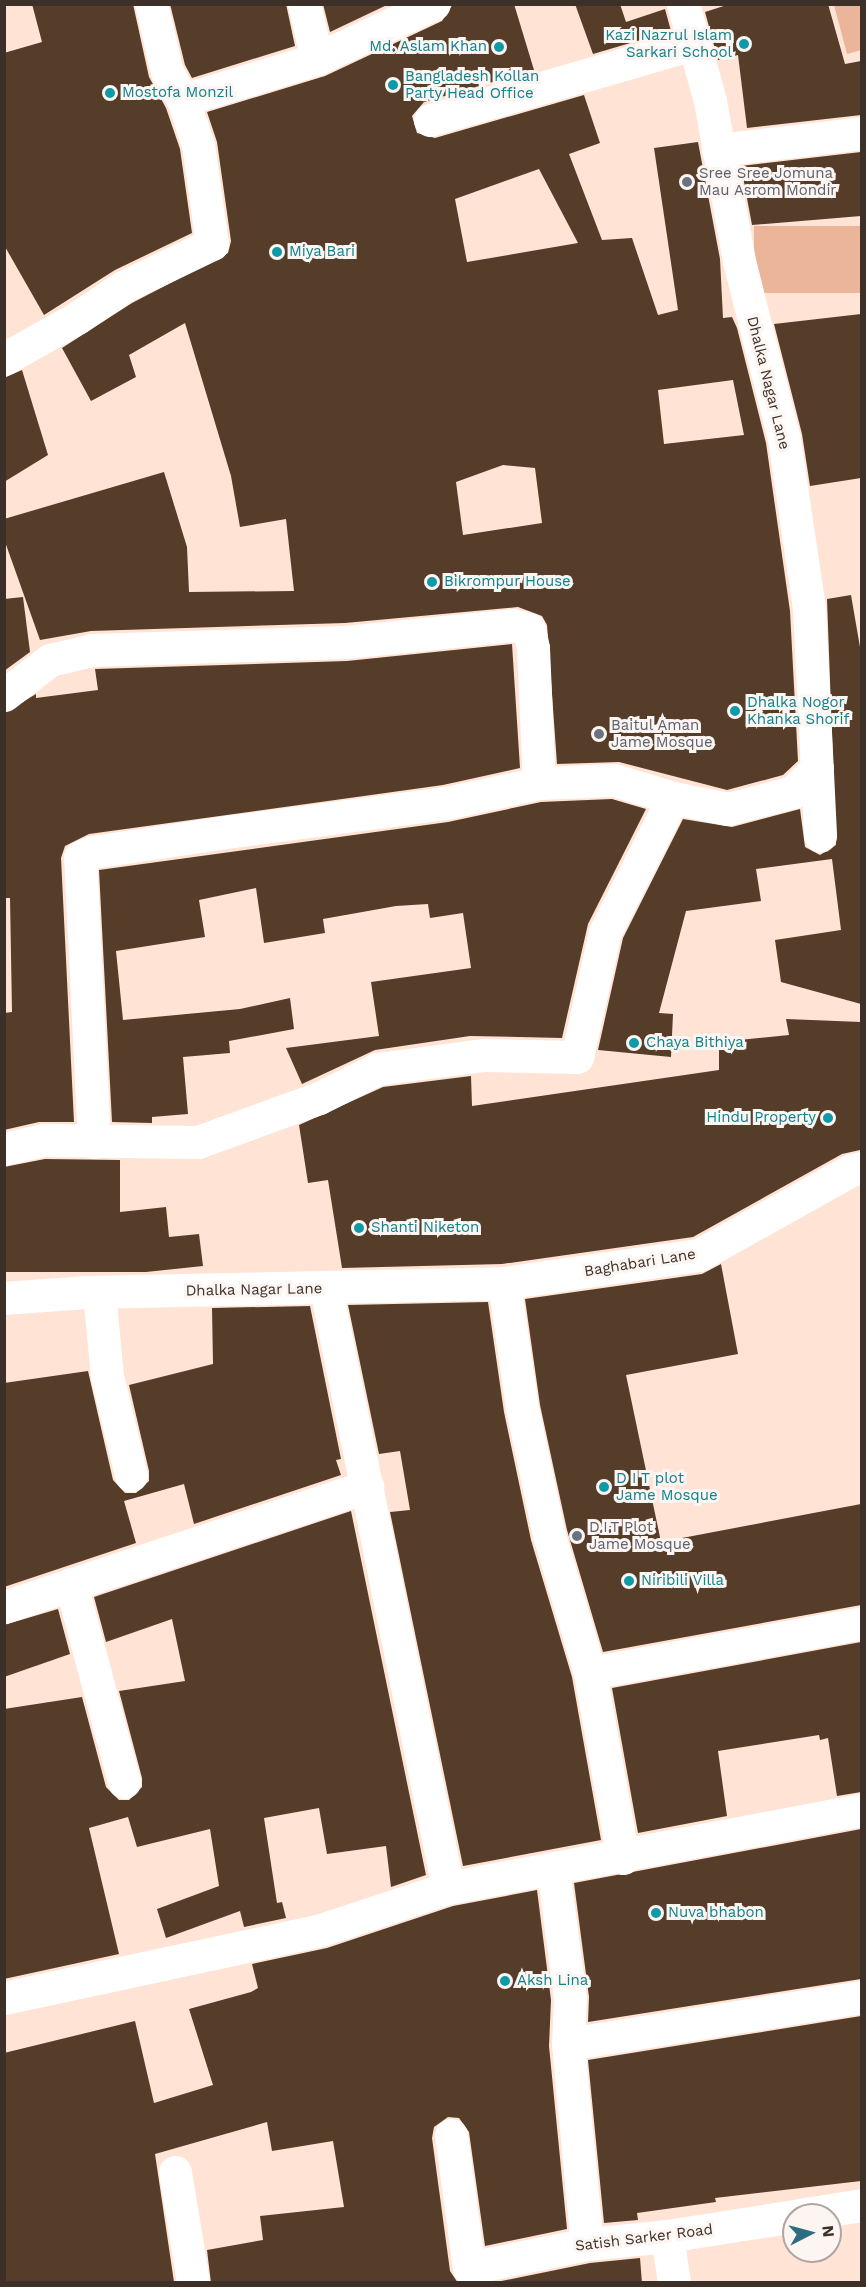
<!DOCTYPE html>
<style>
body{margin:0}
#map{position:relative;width:866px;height:2287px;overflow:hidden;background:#ffe3d5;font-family:"Work Sans",sans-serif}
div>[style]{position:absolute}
.green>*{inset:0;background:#ebb59a;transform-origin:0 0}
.building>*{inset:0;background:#553d2a}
.minor>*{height:33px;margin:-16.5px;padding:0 16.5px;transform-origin:16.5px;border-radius:16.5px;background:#fff}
.dots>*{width:16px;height:16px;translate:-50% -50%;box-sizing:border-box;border:3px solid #fcf5f1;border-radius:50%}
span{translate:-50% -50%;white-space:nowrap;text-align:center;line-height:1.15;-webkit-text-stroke:6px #fcf5f1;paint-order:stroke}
.culture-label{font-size:15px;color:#0d838f}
.right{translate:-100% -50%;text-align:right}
.left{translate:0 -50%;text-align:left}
.worship-label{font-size:15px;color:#5b616d}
.street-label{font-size:15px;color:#3d3029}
.frame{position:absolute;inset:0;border:6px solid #3d3029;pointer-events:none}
.north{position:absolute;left:782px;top:2203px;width:60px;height:60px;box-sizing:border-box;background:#fcf5f1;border:2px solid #b0a6a1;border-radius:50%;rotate:84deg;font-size:16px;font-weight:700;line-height:24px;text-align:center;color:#3d3029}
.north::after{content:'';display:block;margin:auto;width:21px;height:27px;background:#2c6d81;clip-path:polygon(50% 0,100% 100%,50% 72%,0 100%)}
</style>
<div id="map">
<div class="green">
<div style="clip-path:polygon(834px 5px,861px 5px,861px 50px,847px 54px)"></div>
<div style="left:861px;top:226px;width:67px;height:107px;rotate:90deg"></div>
</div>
<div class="building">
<div style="clip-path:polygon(32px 4px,133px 4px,149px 77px,166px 108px,180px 149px,192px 233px,115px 270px,44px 315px,4px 245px,4px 53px,42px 42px)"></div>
<div style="clip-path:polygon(170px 4px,286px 4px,295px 46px,192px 78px,185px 65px)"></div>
<div style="clip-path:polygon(323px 4px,389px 4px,330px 32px)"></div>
<div style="clip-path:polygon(evenodd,453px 4px,514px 4px,534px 70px,424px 102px,412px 116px,417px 133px,435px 138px,584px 95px,600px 143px,569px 154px,602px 240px,632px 238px,658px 315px,678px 310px,654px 148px,698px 142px,720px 259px,723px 318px,732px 317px,737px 328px,766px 443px,790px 611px,798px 761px,783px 775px,727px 790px,619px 762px,557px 764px,547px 625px,542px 616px,518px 607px,345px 623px,91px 631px,40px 640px,4px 539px,4px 519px,164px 472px,187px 547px,189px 592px,294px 591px,286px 519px,240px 527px,231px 476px,185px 323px,129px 355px,136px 377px,91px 401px,62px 348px,132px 303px,228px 253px,231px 241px,217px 142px,207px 112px,325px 76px,442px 21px,453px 4px,539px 169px,578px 243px,467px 262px,455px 199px,539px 169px,453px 4px,733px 380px,744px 435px,664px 444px,658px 390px,733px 380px,453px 4px,503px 465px,535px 468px,542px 523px,463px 535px,456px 482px,503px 465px)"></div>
<div style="clip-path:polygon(575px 4px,620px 4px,626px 22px,665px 9px,671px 31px,593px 54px)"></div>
<div style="clip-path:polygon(730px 4px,828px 4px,845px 64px,861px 61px,861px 115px,747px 128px,738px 55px,718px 60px,705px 12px)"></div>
<div style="clip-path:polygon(861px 152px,861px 216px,752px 225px,741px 166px)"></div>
<div style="clip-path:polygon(861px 314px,861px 478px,810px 486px,802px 434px,774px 324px)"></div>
<div style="clip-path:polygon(22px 370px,48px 455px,4px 482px,4px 378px)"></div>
<div style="clip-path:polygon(851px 595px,861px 653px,861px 1004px,781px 982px,775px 940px,841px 930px,832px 859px,756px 869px,761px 901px,686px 911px,659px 1013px,673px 1014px,671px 1057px,598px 1050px,623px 938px,683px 819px,732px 827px,800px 809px,805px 847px,820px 855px,836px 845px,827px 599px)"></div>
<div style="clip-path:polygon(23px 597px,30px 652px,4px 671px,4px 599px)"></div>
<div style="clip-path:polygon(512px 644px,520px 768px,443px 785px,89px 834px,65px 846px,61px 858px,74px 1122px,39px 1122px,4px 1130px,4px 1013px,12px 1012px,10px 898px,4px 898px,4px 713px,36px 694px,36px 698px,98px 690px,95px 669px,347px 661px)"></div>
<div style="clip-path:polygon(612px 799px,646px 809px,588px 924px,562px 1038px,470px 1036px,375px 1050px,302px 1084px,286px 1048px,379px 1036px,371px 982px,471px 968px,463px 913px,430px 918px,428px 904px,396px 906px,323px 919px,325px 933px,264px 943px,256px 888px,199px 900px,205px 937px,116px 951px,123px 1020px,240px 1009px,290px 998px,294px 1029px,229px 1041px,230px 1053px,183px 1057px,188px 1114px,152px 1117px,152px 1123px,112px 1122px,99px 870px,448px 822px,541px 802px)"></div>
<div style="clip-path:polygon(786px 1019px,861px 1022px,860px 1150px,842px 1154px,693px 1237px,502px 1264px,342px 1268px,328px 1180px,308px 1183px,299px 1125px,383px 1087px,471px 1076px,472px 1106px,719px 1070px,719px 1042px,789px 1035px)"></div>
<div style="clip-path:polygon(45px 1159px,120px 1160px,120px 1212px,166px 1207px,169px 1237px,199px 1234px,203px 1266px,146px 1272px,4px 1272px,4px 1167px)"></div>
<div style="clip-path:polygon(721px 1264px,738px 1354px,626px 1375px,661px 1542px,861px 1504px,861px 1605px,603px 1652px,567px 1530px,540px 1405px,525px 1299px,702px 1274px)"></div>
<div style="clip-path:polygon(488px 1302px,504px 1412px,531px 1540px,572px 1677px,601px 1840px,463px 1866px,390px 1512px,410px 1510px,400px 1451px,379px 1454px,348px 1305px)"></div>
<div style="clip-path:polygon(310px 1306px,341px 1459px,336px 1460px,341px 1475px,194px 1524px,184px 1484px,124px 1501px,136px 1543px,4px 1587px,4px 1383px,88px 1371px,113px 1480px,125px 1493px,136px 1493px,149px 1481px,149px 1471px,129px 1385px,213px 1364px,212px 1308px)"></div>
<div style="clip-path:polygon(351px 1511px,426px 1875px,391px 1887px,386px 1846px,327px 1854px,319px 1808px,264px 1818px,277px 1903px,282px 1902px,286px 1918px,244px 1927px,240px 1911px,166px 1938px,157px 1909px,219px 1886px,210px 1829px,137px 1847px,128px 1817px,89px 1828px,119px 1954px,4px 1979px,4px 1709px,82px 1697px,106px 1787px,119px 1800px,129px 1800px,142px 1787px,142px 1778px,119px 1691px,185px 1681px,172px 1619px,106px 1642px,94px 1597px)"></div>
<div style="clip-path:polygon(58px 1609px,70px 1654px,4px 1677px,4px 1625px)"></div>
<div style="clip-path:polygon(861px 1642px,861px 1792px,837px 1796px,828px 1738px,820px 1740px,819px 1735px,718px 1751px,727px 1816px,638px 1833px,612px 1688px)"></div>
<div style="clip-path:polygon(861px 1829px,861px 1979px,588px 2022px,589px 1997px,574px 1883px)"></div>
<div style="clip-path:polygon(537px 1890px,551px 2000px,549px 2046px,567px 2229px,485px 2246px,469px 2132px,459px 2118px,448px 2117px,434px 2127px,432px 2138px,450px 2271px,458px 2283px,211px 2283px,207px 2250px,263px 2240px,260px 2216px,344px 2207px,333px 2141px,272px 2151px,267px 2122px,155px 2154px,174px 2282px,4px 2283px,4px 2053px,135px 2021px,154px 2103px,213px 2085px,189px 2009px,251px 1992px,258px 1988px,252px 1964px,327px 1948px,453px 1906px)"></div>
<div style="clip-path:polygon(861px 2016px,861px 2181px,715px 2198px,716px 2202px,637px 2213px,638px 2220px,604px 2223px,588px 2060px)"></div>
<div style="clip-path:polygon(640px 2258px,642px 2283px,492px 2283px,590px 2263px)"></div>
</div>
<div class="minor">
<div style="left:304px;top:4px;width:57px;rotate:76.7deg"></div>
<div style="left:683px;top:4px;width:101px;rotate:74.4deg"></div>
<div style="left:710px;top:101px;width:163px;rotate:79.7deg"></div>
<div style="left:739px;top:261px;width:184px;rotate:75.8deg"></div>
<div style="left:784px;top:439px;width:172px;rotate:81.6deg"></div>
<div style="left:809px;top:609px;width:227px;rotate:87.2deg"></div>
<div style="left:183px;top:100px;width:140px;rotate:-17deg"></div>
<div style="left:317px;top:59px;width:129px;rotate:-25.2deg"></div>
<div style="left:430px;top:120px;width:275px;rotate:-16.1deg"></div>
<div style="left:718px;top:150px;width:145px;rotate:-6.7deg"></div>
<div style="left:4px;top:359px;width:84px;rotate:-29.3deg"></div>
<div style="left:77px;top:318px;width:55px;rotate:-34deg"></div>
<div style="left:123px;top:287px;width:99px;rotate:-25.8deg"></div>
<div style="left:212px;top:244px;width:100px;rotate:-98deg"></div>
<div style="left:198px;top:145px;width:47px;rotate:-108.4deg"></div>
<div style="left:183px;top:100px;width:32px;rotate:-120deg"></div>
<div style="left:167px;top:72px;width:70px;rotate:-103.2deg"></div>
<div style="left:4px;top:695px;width:58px;rotate:-37.3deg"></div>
<div style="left:50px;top:660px;width:43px;rotate:-13.4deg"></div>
<div style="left:92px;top:650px;width:254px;rotate:-1.8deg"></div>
<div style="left:346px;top:642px;width:168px;rotate:-5.8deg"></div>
<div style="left:513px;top:625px;width:16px;rotate:14deg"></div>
<div style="left:529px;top:629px;width:19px;rotate:78deg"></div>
<div style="left:533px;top:648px;width:135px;rotate:87.5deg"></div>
<div style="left:94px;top:1142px;width:285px;rotate:-92.8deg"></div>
<div style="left:80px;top:857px;width:13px;rotate:-23deg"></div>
<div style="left:92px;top:852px;width:143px;rotate:-8.5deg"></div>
<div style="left:233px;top:831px;width:215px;rotate:-7.5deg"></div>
<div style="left:446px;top:803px;width:95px;rotate:-12.1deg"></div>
<div style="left:539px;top:783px;width:75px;rotate:-2.3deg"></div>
<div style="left:614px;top:780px;width:62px;rotate:17deg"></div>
<div style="left:673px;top:798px;width:56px;rotate:11.3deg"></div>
<div style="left:728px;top:809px;width:67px;rotate:-14.7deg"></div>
<div style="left:793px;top:792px;width:34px;rotate:-45deg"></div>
<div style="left:4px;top:1149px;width:40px;rotate:-13deg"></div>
<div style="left:43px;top:1140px;width:155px;rotate:0.7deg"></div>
<div style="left:198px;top:1142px;width:129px;rotate:-20deg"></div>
<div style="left:319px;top:1098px;width:65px;rotate:-26.6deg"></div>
<div style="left:377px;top:1069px;width:108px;rotate:-7.5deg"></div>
<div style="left:484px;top:1055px;width:93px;rotate:1.2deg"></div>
<div style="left:577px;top:1057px;width:128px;rotate:-77.4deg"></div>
<div style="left:605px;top:932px;width:150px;rotate:-63.1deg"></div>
<div style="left:504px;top:1283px;width:126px;rotate:81.8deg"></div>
<div style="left:522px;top:1408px;width:130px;rotate:78deg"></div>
<div style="left:549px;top:1535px;width:144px;rotate:73.5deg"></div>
<div style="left:590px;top:1673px;width:188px;rotate:79.9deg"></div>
<div style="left:326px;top:1289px;width:611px;rotate:78.49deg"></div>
<div style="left:99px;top:1292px;width:84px;rotate:84.6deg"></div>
<div style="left:107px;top:1376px;width:102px;rotate:76.4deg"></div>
<div style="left:4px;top:1298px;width:82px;rotate:-4.2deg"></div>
<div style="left:86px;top:1292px;width:418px;rotate:-1.2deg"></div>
<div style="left:504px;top:1283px;width:197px;rotate:-8.2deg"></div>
<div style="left:699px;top:1255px;width:174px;rotate:-29.2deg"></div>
<div style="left:851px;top:1170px;width:11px;rotate:-10deg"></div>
<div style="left:71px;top:1584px;width:205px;rotate:75deg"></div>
<div style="left:4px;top:1607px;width:383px;rotate:-18.4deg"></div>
<div style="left:590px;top:1673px;width:277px;rotate:-10.4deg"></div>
<div style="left:553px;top:1869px;width:131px;rotate:82.5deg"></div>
<div style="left:570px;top:1999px;width:45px;rotate:92.5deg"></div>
<div style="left:568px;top:2044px;width:201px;rotate:84.6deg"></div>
<div style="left:4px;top:1998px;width:324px;rotate:-12.1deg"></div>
<div style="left:321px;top:1930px;width:134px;rotate:-18.3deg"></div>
<div style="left:448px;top:1888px;width:421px;rotate:-10.7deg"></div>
<div style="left:568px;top:2044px;width:298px;rotate:-9.1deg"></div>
<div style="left:451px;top:2135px;width:134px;rotate:82.3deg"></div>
<div style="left:469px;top:2268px;width:120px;rotate:-11.5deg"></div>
<div style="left:587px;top:2244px;width:80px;rotate:-5.7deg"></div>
<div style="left:667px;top:2236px;width:129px;rotate:-8.9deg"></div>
<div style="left:175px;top:2172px;width:111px;rotate:80.7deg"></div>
<div style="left:799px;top:2215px;width:64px;rotate:-9deg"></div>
<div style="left:667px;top:2236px;width:47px;rotate:81.3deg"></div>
</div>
<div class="dots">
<div style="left:744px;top:44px;background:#0f9aa8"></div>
<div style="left:499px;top:47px;background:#0f9aa8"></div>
<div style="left:393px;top:85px;background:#0f9aa8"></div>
<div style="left:110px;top:93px;background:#0f9aa8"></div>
<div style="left:687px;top:182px;background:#6b7280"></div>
<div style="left:277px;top:252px;background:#0f9aa8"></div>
<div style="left:432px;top:582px;background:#0f9aa8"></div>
<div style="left:735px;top:711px;background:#0f9aa8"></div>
<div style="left:599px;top:734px;background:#6b7280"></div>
<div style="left:634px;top:1043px;background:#0f9aa8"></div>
<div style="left:828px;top:1118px;background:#0f9aa8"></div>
<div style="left:359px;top:1228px;background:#0f9aa8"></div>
<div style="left:604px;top:1487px;background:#0f9aa8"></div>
<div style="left:577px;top:1536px;background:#6b7280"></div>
<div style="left:629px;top:1581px;background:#0f9aa8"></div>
<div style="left:656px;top:1913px;background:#0f9aa8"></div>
<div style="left:505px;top:1981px;background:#0f9aa8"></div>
</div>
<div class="culture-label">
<span class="right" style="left:732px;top:44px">Kazi Nazrul Islam<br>Sarkari School</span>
<span class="right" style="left:487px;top:47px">Md. Aslam Khan</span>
<span class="left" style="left:405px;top:85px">Bangladesh Kollan<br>Party Head Office</span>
<span class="left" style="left:122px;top:93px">Mostofa Monzil</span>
<span class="left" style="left:289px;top:252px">Miya Bari</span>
<span class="left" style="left:444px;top:582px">Bikrompur House</span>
<span class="left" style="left:747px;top:711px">Dhalka Nogor<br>Khanka Shorif</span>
<span class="left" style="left:646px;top:1043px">Chaya Bithiya</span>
<span class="right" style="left:816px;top:1118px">Hindu Property</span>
<span class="left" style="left:371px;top:1228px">Shanti Niketon</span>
<span class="left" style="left:616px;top:1487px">D I T plot<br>Jame Mosque</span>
<span class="left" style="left:641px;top:1581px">Niribili Villa</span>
<span class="left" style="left:668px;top:1913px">Nuva bhabon</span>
<span class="left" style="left:517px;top:1981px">Aksh Lina</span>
</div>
<div class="worship-label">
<span class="left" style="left:699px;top:182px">Sree Sree Jomuna<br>Mau Asrom Mondir</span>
<span class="left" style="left:611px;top:734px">Baitul Aman<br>Jame Mosque</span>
<span class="left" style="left:589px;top:1536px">D.I.T Plot<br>Jame Mosque</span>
</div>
<div class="street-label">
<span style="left:768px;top:383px;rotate:76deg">Dhalka Nagar Lane</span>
<span style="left:640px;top:1263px;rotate:-9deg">Baghabari Lane</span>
<span style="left:254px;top:1290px;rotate:-1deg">Dhalka Nagar Lane</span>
<span style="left:644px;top:2238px;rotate:-7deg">Satish Sarker Road</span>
</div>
<div class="frame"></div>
<div class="north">N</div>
</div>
